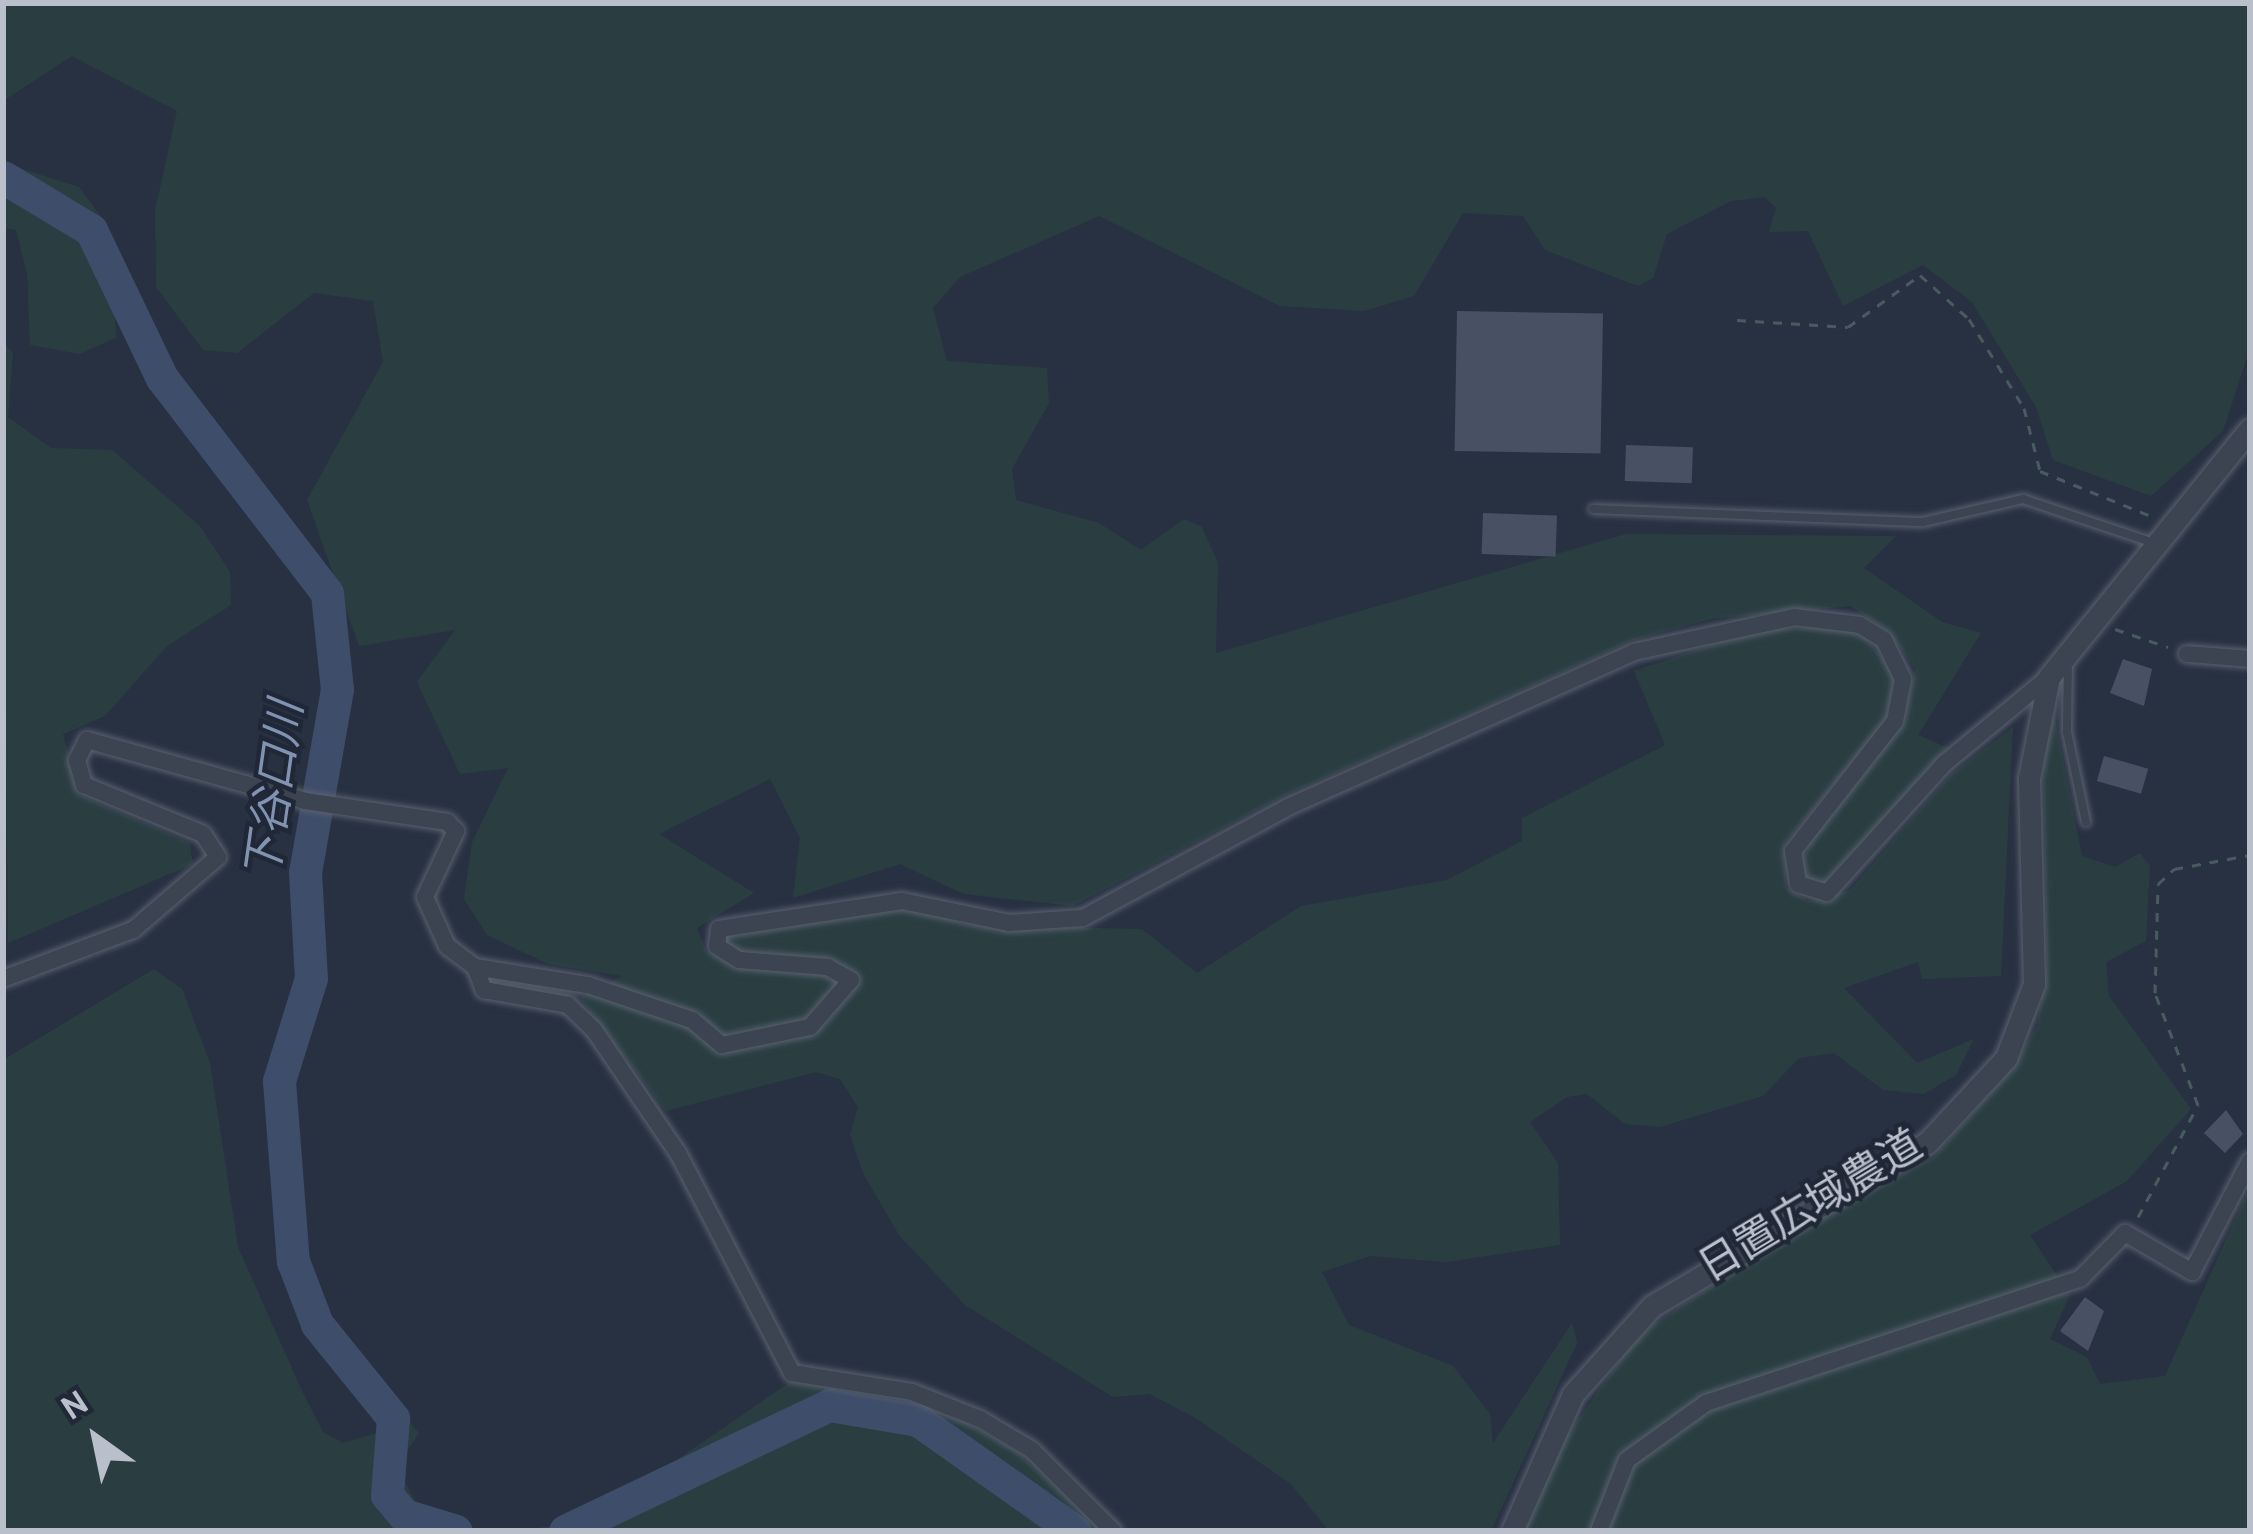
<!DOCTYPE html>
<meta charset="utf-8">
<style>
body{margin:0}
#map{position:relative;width:2253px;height:1534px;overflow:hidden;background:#283142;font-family:Overpass,"Noto Sans JP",sans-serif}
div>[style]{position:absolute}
.green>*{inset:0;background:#2a3e42}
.river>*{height:33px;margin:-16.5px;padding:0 16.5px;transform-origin:16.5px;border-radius:16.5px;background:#3e4d6a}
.building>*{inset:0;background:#475163;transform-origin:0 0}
.path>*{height:3px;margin-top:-1.5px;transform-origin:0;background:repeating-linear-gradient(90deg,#485b5f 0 9px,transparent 0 18px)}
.roads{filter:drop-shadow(0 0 3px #5a616f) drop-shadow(0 0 3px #5a616f)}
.service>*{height:8px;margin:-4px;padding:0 4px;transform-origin:4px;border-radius:4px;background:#3c4351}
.minor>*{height:16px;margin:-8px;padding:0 8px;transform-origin:8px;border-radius:8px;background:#3c4351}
.tertiary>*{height:21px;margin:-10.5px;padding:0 10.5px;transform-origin:10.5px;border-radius:10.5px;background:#3c4351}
span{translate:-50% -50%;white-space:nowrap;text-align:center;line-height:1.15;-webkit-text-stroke:9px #202837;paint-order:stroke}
.street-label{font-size:42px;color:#b9bfcb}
.water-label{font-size:45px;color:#8293b2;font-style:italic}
.frame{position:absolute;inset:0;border:6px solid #b9bfcb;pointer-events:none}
.north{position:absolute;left:36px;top:1378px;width:120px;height:120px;-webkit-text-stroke:9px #202837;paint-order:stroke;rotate:327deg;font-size:33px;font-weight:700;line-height:48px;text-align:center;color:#b9bfcb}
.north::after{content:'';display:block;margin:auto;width:42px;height:54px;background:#b9bfcb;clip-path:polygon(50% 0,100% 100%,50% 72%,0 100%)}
</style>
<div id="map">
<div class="green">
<div style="clip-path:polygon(3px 3px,2250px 3px,2250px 348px,2223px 431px,2151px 496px,2053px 460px,2036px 407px,1972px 302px,1923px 265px,1843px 306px,1808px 231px,1769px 232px,1776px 208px,1765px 197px,1731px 201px,1667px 234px,1653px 278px,1638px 286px,1545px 250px,1523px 216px,1463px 213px,1414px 296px,1364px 311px,1280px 306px,1099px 216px,960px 277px,933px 308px,947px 361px,1047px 368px,1049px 403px,1012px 469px,1016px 500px,1099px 523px,1141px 550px,1184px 519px,1202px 527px,1218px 563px,1216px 653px,1626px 534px,1896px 536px,1864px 568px,1942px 622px,1981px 633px,1918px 735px,1948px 748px,1827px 884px,1810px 881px,1801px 866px,1818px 822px,1904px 719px,1915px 669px,1887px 630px,1850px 606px,1711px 619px,1631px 641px,1288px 794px,1073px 906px,964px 894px,900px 864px,793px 898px,800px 838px,770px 779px,659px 834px,754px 893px,697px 928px,707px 953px,726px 932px,799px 925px,899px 892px,964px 925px,1142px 929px,1197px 973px,1301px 906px,1447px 880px,1522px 841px,1522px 818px,1665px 745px,1634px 671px,1759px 629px,1838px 627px,1867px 638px,1894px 675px,1888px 718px,1785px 843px,1786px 887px,1808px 901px,1850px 890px,1951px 774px,2013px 727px,2001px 976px,1922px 979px,1918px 962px,1844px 988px,1917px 1063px,1974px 1039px,1956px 1075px,1924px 1094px,1883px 1090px,1834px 1053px,1799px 1058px,1763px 1096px,1660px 1127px,1625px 1124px,1587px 1094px,1567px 1097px,1530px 1122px,1558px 1163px,1560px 1245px,1446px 1262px,1370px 1256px,1322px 1272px,1349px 1325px,1453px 1366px,1490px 1414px,1493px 1443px,1572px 1323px,1577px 1343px,1491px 1531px,1329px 1531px,1291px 1484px,1194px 1417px,1149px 1394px,1113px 1397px,965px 1305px,899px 1235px,863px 1173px,850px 1135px,858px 1107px,840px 1079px,816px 1072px,666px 1111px,580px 998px,622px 976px,548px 964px,487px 935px,464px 899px,472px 842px,508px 768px,460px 774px,417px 682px,455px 630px,359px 646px,307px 500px,383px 362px,373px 301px,314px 293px,237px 353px,203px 350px,156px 287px,155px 211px,177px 111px,72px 56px,3px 101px)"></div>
<div style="clip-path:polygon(3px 163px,79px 187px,102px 218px,117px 337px,80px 354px,30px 345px,27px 274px,16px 230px,3px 228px)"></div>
<div style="clip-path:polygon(3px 342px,13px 353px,8px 417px,51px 448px,112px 450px,200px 526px,230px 572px,231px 605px,167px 646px,105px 716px,63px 734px,79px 795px,190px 843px,193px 864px,8px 943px)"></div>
<div style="clip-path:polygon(2054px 713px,2082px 856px,2115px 867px,2140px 853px,2150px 866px,2146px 941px,2106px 962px,2109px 996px,2191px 1109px,2127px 1181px,2030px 1235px,2070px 1295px,2050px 1339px,2087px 1357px,2100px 1384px,2165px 1376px,2250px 1186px,2250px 1531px,1524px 1531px,1557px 1449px,1638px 1335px,1788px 1235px,1934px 1157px,2013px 1067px,2037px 1026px,2047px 967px,2043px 751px)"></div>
<div style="clip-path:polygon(154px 969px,182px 989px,210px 1063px,238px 1247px,302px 1391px,323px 1432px,343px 1443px,411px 1423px,419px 1433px,397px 1466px,430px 1531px,3px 1531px,3px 1060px)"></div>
<div style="clip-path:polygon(790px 1382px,903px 1398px,966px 1423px,1019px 1453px,1102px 1531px,521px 1531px,561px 1524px,662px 1470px)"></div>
</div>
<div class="river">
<div style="left:3px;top:177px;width:103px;rotate:31.1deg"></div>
<div style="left:91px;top:230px;width:164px;rotate:64.4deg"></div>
<div style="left:162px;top:378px;width:271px;rotate:52.5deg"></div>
<div style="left:327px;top:593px;width:97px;rotate:84.1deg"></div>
<div style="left:337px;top:689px;width:186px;rotate:99.9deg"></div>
<div style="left:305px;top:872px;width:106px;rotate:86.8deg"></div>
<div style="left:311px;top:978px;width:108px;rotate:107.3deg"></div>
<div style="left:279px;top:1081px;width:181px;rotate:85.6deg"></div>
<div style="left:293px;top:1261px;width:67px;rotate:69.1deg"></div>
<div style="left:317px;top:1324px;width:121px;rotate:51deg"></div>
<div style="left:393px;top:1418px;width:77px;rotate:94.5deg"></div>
<div style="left:387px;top:1495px;width:26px;rotate:50deg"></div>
<div style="left:404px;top:1515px;width:54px;rotate:17.1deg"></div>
<div style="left:565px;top:1531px;width:293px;rotate:-25.5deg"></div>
<div style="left:829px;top:1405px;width:90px;rotate:9.6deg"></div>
<div style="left:918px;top:1420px;width:192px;rotate:35.3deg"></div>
</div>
<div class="building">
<div style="left:1457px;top:311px;width:146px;height:140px;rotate:1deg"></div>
<div style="left:1626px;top:445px;width:67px;height:36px;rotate:2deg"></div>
<div style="left:1483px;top:513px;width:74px;height:41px;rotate:2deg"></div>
<div style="clip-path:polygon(2123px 659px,2152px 669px,2144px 706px,2110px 693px)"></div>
<div style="left:2104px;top:756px;width:46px;height:26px;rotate:16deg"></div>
<div style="clip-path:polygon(2226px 1110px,2243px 1134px,2225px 1153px,2204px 1133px)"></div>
<div style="clip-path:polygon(2085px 1297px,2104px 1311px,2088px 1351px,2060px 1331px)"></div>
</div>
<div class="path">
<div style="left:1737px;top:320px;width:111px;rotate:3.6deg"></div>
<div style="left:1848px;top:327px;width:89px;rotate:-35.8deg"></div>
<div style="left:1920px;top:275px;width:66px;rotate:41.9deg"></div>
<div style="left:1969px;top:319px;width:105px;rotate:58.3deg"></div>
<div style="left:2024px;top:408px;width:65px;rotate:75.7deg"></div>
<div style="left:2040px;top:471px;width:120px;rotate:22.1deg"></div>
<div style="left:2115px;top:629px;width:56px;rotate:18.8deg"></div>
<div style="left:2138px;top:1217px;width:127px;rotate:-61.8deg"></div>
<div style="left:2198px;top:1105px;width:120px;rotate:-111deg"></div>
<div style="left:2155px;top:993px;width:109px;rotate:-88.4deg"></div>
<div style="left:2158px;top:884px;width:22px;rotate:-43deg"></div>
<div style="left:2174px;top:869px;width:77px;rotate:-10.4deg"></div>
</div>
<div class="roads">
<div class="service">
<div style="left:1593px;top:509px;width:330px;rotate:2.3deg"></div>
<div style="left:1923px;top:522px;width:103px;rotate:-13deg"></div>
<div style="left:2023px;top:499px;width:135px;rotate:18.6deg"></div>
<div style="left:2068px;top:657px;width:75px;rotate:90.8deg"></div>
<div style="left:2067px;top:732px;width:92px;rotate:78.1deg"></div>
</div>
<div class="minor">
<div style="left:2187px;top:654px;width:63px;rotate:4.5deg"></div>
<div style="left:475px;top:967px;width:25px;rotate:69deg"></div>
<div style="left:484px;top:990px;width:85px;rotate:10.1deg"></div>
<div style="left:568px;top:1005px;width:36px;rotate:44deg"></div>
<div style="left:594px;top:1030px;width:149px;rotate:55.7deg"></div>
<div style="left:678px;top:1153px;width:248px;rotate:62.6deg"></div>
<div style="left:792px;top:1373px;width:121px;rotate:9deg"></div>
<div style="left:912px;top:1392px;width:73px;rotate:21.7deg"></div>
<div style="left:980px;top:1419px;width:61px;rotate:30.8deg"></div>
<div style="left:1032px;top:1450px;width:115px;rotate:45deg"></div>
<div style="left:3px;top:979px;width:139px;rotate:-20.7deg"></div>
<div style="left:133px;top:930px;width:112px;rotate:-40.7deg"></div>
<div style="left:218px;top:857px;width:27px;rotate:-123deg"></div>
<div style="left:203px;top:834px;width:129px;rotate:-157.6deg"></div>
<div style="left:84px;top:785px;width:26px;rotate:-106deg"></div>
<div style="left:77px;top:760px;width:22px;rotate:-63deg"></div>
<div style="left:87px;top:740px;width:226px;rotate:15.6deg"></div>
<div style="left:305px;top:801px;width:144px;rotate:8.4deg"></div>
<div style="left:447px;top:822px;width:13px;rotate:45deg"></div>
<div style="left:456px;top:831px;width:73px;rotate:115.2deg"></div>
<div style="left:425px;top:897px;width:54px;rotate:65.8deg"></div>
<div style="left:447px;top:946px;width:35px;rotate:37deg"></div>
<div style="left:475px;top:967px;width:114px;rotate:9.1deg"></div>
<div style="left:588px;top:985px;width:110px;rotate:18.6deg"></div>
<div style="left:692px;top:1020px;width:39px;rotate:40deg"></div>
<div style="left:722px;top:1045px;width:90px;rotate:-11.6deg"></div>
<div style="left:810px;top:1027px;width:62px;rotate:-48.9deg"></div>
<div style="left:851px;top:980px;width:26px;rotate:-151deg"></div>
<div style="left:828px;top:967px;width:89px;rotate:-175.5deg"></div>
<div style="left:739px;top:960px;width:26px;rotate:-148deg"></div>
<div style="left:717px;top:946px;width:17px;rotate:-83deg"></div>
<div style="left:719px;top:929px;width:185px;rotate:-8.7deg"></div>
<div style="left:902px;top:901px;width:109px;rotate:11.6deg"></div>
<div style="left:1009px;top:923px;width:74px;rotate:-3.9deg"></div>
<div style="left:1083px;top:918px;width:233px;rotate:-28.4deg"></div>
<div style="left:1288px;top:807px;width:379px;rotate:-24.1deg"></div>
<div style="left:1634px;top:652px;width:164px;rotate:-12.3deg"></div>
<div style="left:1794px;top:617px;width:66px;rotate:6.9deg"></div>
<div style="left:1860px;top:625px;width:28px;rotate:32deg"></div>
<div style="left:1884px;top:640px;width:43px;rotate:64deg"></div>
<div style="left:1903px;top:679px;width:43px;rotate:100.8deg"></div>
<div style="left:1895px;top:721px;width:165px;rotate:128.1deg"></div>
<div style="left:1793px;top:851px;width:33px;rotate:81deg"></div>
<div style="left:1798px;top:884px;width:30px;rotate:17deg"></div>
<div style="left:1827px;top:893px;width:176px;rotate:-47.8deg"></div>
<div style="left:1945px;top:763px;width:135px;rotate:-39.6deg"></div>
<div style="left:1599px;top:1531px;width:76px;rotate:-68.5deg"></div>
<div style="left:1627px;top:1460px;width:97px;rotate:-35.8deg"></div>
<div style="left:1706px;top:1403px;width:395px;rotate:-18.4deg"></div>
<div style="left:2081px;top:1278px;width:63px;rotate:-45.6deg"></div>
<div style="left:2125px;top:1233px;width:78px;rotate:30.2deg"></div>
<div style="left:2192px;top:1272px;width:125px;rotate:-62.4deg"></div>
</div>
<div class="tertiary">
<div style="left:1512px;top:1531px;width:150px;rotate:-66deg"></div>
<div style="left:1573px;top:1394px;width:118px;rotate:-48.1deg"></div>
<div style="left:1652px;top:1306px;width:321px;rotate:-30.7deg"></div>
<div style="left:1928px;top:1142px;width:115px;rotate:-47.1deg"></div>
<div style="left:2006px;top:1058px;width:79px;rotate:-69.3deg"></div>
<div style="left:2034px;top:984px;width:206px;rotate:-91.4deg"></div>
<div style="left:2029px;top:778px;width:103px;rotate:-78.8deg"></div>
<div style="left:2049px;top:677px;width:319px;rotate:-51deg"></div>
</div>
</div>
<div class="street-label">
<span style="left:1812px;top:1209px;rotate:-31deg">日置広域農道</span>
</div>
<div class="water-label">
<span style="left:278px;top:791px;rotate:-82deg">下谷口川</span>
</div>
<div class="frame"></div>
<div class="north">N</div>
</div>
